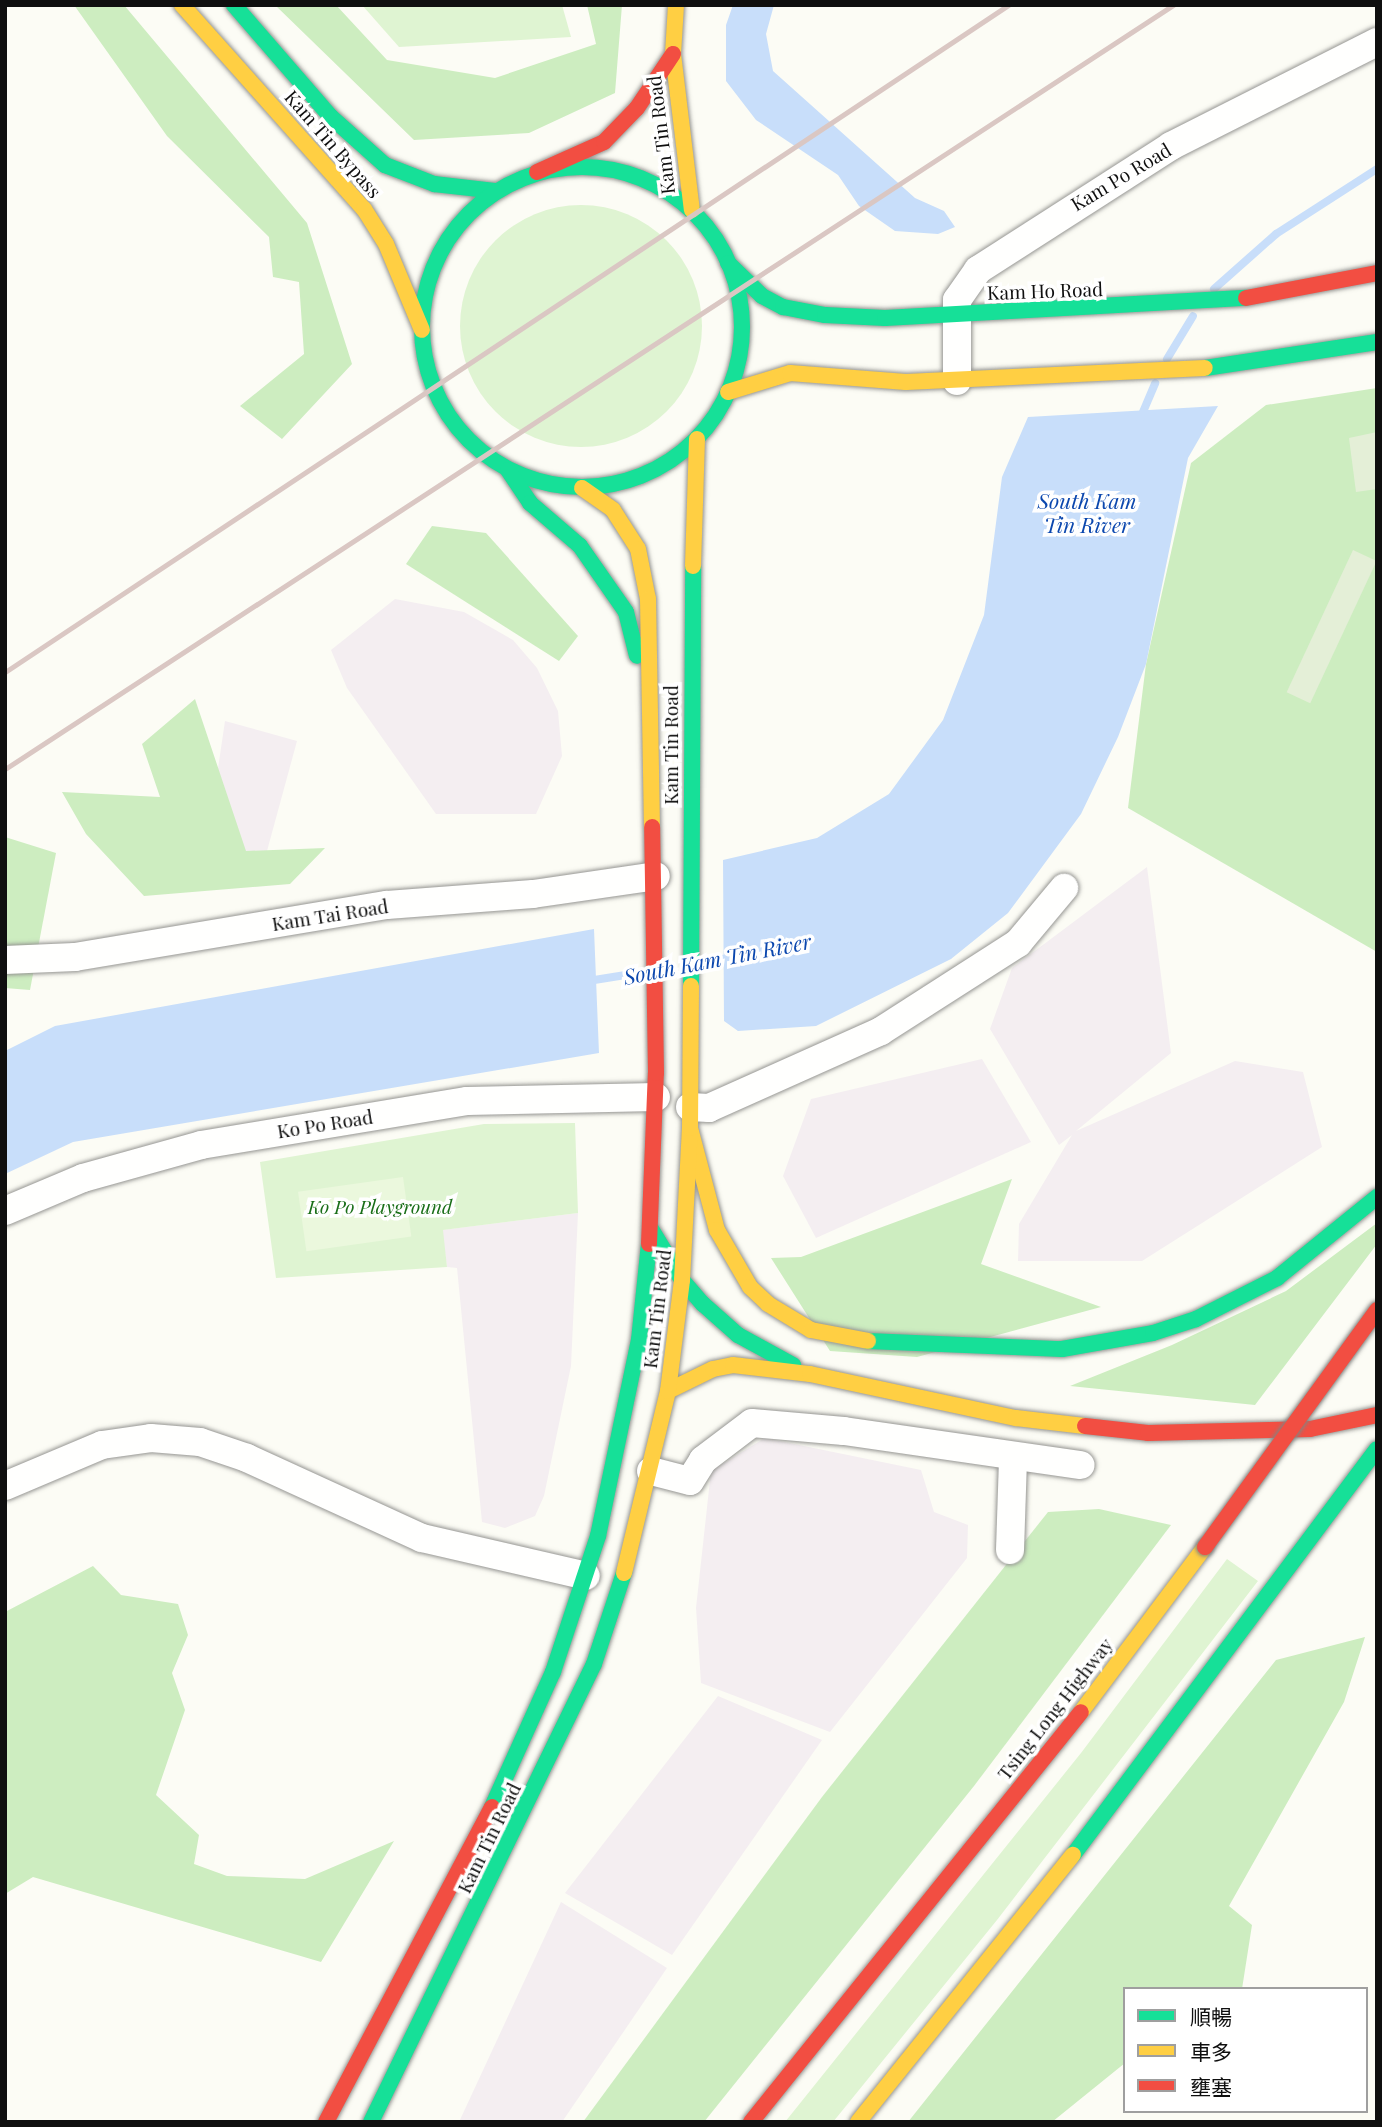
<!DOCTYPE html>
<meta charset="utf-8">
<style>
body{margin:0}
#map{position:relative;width:1382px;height:2127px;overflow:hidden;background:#fcfcf5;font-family:"Playfair Display","Noto Sans TC",serif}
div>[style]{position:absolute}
.industrial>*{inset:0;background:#f4eef1}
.green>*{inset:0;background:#dff4d2}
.round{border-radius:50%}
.forest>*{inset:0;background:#cdedc0}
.cemetery>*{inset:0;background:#e4efd7;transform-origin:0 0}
.pitch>*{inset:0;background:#ebf8dd;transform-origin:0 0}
.water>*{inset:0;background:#c8defa}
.stream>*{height:8px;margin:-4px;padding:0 4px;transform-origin:4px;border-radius:4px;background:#c8defa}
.roads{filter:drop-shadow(0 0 2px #969693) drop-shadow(0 0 2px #969693)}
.street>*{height:28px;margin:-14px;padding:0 14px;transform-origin:14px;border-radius:14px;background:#fffffe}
.fast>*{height:16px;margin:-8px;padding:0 8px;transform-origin:8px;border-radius:8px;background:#16e098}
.fast>.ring{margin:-8px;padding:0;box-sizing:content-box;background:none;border:16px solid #16e098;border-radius:50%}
.slow>*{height:16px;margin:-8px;padding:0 8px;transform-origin:8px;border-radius:8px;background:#ffcf43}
.jam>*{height:16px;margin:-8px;padding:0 8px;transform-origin:8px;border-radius:8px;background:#f24e42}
.rail>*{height:5px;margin:-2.5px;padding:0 2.5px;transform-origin:2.5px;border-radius:2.5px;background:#dac7c3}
.bridges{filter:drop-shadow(0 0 2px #838380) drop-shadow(0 0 2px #838380)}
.jam-bridge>*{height:16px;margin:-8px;padding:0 8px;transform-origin:8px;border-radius:8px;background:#f24e42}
span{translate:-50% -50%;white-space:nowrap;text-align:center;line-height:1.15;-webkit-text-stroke:7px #fff;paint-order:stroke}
.street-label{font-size:19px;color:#0f0f0f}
.park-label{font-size:19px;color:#196e18;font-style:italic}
.water-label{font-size:21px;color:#0b47ae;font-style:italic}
.frame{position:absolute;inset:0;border:7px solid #0f0f0f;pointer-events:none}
.legend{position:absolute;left:1123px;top:1987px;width:245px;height:126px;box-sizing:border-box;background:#fff;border:2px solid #9f9f9f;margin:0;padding:9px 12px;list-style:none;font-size:21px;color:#0f0f0f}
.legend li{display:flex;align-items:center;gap:14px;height:35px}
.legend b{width:35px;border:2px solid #9f9f9f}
</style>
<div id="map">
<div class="industrial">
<div style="clip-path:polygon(395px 599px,464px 612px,513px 640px,537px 668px,558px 711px,562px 756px,536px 814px,436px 814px,347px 688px,331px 650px)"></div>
<div style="clip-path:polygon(225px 721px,297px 741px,261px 873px,203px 870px)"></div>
<div style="clip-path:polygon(1147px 867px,1171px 1053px,1076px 1131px,1235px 1061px,1303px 1072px,1322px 1147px,1142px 1261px,1018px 1261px,1019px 1224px,1072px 1135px,1059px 1145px,990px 1029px,1012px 968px)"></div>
<div style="clip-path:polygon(982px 1059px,1031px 1142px,816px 1238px,783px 1176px,811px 1099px)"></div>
<div style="clip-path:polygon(578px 1213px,571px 1366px,544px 1496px,535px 1516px,505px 1528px,482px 1522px,457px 1268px,447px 1267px,442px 1230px)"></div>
<div style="clip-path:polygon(765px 1438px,921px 1470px,934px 1512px,968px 1525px,967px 1558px,830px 1732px,701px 1683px,696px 1608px,711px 1471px)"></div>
<div style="clip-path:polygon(718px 1696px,822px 1740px,672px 1955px,565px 1893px)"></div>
<div style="clip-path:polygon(561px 1902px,667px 1968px,562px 2122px,459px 2122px)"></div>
</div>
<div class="green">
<div style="clip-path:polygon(362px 5px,562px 5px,571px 37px,399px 47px)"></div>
<div class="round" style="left:460px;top:205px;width:242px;height:242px"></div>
<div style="clip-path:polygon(575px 1123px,578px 1213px,443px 1230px,447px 1267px,276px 1278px,260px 1162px,484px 1124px)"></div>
<div style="clip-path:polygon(1227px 1559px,1258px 1581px,997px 1920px,833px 2122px,785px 2122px,1081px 1753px)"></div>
</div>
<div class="forest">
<div style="clip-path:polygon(74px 5px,124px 5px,307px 223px,352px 364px,282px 439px,240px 406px,304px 354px,299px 282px,273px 277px,269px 237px,167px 136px)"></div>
<div style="clip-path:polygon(275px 5px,336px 5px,387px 60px,495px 78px,596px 44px,587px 5px,622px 5px,615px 93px,529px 133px,414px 140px)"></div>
<div style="clip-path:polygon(1377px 388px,1377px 952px,1128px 808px,1146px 664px,1191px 463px,1266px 405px)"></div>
<div style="clip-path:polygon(432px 526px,486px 533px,578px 636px,559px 661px,406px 564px)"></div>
<div style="clip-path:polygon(195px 699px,246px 851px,325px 848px,290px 884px,144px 896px,86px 834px,62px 792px,160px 797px,142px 744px)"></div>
<div style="clip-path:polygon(5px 837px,56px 853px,30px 990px,5px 988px)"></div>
<div style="clip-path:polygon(1012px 1179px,981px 1264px,1101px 1307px,917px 1357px,830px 1351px,771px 1258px,801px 1257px)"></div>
<div style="clip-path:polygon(1377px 1223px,1377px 1244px,1255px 1405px,1070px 1386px,1172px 1345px,1286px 1291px)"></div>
<div style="clip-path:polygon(1099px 1509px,1171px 1525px,974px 1786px,704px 2122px,583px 2122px,822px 1797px,1048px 1512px)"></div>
<div style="clip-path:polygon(93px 1566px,121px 1595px,178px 1604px,188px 1635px,172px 1673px,185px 1710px,156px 1795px,199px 1835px,194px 1864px,227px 1876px,305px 1879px,394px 1841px,321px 1962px,33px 1877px,5px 1894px,5px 1612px)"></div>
<div style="clip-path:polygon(1365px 1637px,1344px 1702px,1229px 1906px,1252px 1925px,1242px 1989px,1125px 1989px,1125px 2063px,1052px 2122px,908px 2122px,1276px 1660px)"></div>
</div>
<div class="cemetery">
<div style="clip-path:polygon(1377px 432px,1377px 489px,1356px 492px,1349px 438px)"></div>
<div style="left:1353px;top:550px;width:26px;height:157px;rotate:25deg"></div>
</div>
<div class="pitch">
<div style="left:403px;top:1177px;width:60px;height:106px;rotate:82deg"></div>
</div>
<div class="water">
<div style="clip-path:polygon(733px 5px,774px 5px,766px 34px,773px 71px,915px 198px,944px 211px,955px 227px,938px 234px,895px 231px,859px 206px,838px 175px,756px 120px,726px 81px,726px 25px)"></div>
<div style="clip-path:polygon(1218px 406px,1188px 458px,1146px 664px,1118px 737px,1081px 814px,1008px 913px,951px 959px,816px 1026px,738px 1031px,724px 1021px,723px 860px,817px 838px,889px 794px,943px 720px,984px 615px,1002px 477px,1028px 417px)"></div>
<div style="clip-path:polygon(594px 929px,599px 1053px,73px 1142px,5px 1174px,5px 1051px,55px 1026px)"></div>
</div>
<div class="stream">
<div style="left:1214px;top:289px;width:83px;rotate:-41.6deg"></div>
<div style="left:1276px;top:234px;width:120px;rotate:-32.8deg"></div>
<div style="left:1167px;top:359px;width:50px;rotate:-58.8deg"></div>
<div style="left:1140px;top:419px;width:39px;rotate:-67deg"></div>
<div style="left:702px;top:963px;width:33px;rotate:-11deg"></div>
<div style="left:588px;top:981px;width:57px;rotate:-9.1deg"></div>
</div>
<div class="roads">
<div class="street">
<div style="left:957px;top:381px;width:81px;rotate:-90deg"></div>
<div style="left:957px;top:300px;width:37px;rotate:-55deg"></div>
<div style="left:978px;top:270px;width:229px;rotate:-32.7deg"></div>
<div style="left:1171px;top:146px;width:231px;rotate:-26.8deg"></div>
<div style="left:5px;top:960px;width:70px;rotate:-2.5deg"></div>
<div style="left:75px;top:957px;width:316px;rotate:-9.5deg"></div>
<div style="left:387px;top:905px;width:146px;rotate:-4.3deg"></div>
<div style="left:533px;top:894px;width:124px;rotate:-8.3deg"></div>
<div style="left:690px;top:1107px;width:19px;rotate:3deg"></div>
<div style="left:709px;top:1108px;width:188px;rotate:-24.1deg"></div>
<div style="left:881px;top:1031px;width:163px;rotate:-32.7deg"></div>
<div style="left:1018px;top:943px;width:72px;rotate:-50.1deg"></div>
<div style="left:5px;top:1211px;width:85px;rotate:-22.9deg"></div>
<div style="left:83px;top:1178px;width:123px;rotate:-15.6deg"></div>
<div style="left:201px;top:1145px;width:270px;rotate:-9.4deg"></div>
<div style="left:467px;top:1101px;width:189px;rotate:-1.2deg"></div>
<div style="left:651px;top:1471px;width:40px;rotate:14.4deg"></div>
<div style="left:690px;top:1481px;width:25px;rotate:-58deg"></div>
<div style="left:703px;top:1460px;width:61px;rotate:-37.1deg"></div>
<div style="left:752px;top:1423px;width:92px;rotate:5deg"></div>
<div style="left:844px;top:1431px;width:239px;rotate:8.2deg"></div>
<div style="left:5px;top:1486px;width:105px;rotate:-22.9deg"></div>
<div style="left:102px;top:1445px;width:49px;rotate:-8.1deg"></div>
<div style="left:151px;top:1438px;width:49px;rotate:4.7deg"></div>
<div style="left:200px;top:1442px;width:50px;rotate:18.8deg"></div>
<div style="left:247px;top:1458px;width:192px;rotate:24.6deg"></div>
<div style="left:422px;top:1538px;width:168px;rotate:13deg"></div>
<div style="left:1010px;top:1550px;width:92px;rotate:-88.1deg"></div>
</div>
<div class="fast">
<div style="left:234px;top:5px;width:147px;rotate:49.1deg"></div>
<div style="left:330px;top:116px;width:74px;rotate:41.7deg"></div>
<div style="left:385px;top:165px;width:53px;rotate:21.2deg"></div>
<div style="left:434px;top:184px;width:61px;rotate:6.5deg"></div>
<div class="ring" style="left:422px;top:167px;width:304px;height:304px"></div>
<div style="left:728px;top:263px;width:47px;rotate:44.1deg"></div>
<div style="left:762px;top:296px;width:24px;rotate:28deg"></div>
<div style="left:783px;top:307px;width:43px;rotate:10.8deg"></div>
<div style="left:825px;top:315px;width:60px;rotate:2.9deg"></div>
<div style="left:885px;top:318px;width:362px;rotate:-3.2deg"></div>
<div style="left:1205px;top:368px;width:174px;rotate:-8.6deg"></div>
<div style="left:508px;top:470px;width:40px;rotate:56deg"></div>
<div style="left:530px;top:503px;width:66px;rotate:40.7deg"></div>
<div style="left:580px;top:546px;width:80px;rotate:55.1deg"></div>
<div style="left:626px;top:612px;width:45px;rotate:76deg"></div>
<div style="left:691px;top:986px;width:420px;rotate:-89.7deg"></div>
<div style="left:651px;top:1229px;width:60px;rotate:58.7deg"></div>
<div style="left:682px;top:1280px;width:32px;rotate:49deg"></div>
<div style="left:703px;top:1304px;width:47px;rotate:41.5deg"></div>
<div style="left:738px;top:1335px;width:63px;rotate:28.6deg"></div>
<div style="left:868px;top:1341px;width:194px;rotate:2.4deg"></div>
<div style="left:1062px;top:1349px;width:92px;rotate:-10deg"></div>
<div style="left:1153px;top:1333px;width:45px;rotate:-18deg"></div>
<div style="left:1196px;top:1319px;width:91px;rotate:-26.8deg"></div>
<div style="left:1277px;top:1278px;width:129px;rotate:-39deg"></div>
<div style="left:492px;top:1807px;width:148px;rotate:-65.7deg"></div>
<div style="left:553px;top:1672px;width:143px;rotate:-71.7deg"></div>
<div style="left:598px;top:1536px;width:200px;rotate:-78.2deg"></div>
<div style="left:639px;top:1340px;width:97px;rotate:-84.1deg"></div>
<div style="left:1073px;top:1855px;width:507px;rotate:-53.18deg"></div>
<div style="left:371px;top:2122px;width:509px;rotate:-64.04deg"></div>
<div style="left:594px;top:1664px;width:96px;rotate:-71.8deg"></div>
</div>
<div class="slow">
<div style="left:182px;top:5px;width:273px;rotate:48.3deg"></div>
<div style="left:364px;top:209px;width:41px;rotate:57.8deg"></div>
<div style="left:386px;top:244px;width:93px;rotate:67.3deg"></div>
<div style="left:676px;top:5px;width:49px;rotate:93.5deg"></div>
<div style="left:673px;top:54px;width:157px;rotate:83.1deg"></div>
<div style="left:728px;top:392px;width:65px;rotate:-17deg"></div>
<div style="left:790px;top:373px;width:116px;rotate:4.4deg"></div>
<div style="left:906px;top:382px;width:299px;rotate:-2.7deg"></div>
<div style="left:582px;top:488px;width:38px;rotate:35deg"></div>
<div style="left:613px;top:510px;width:46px;rotate:57.3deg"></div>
<div style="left:638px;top:549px;width:51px;rotate:78.7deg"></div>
<div style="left:648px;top:599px;width:228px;rotate:89deg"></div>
<div style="left:693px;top:566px;width:127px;rotate:-88.2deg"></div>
<div style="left:690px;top:1128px;width:106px;rotate:75.2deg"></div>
<div style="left:717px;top:1230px;width:66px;rotate:59.9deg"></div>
<div style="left:750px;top:1287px;width:25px;rotate:43deg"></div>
<div style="left:768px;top:1304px;width:50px;rotate:31.2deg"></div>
<div style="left:811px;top:1330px;width:58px;rotate:10.9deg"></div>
<div style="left:668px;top:1391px;width:50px;rotate:-26.1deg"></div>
<div style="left:713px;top:1369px;width:20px;rotate:-11deg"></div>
<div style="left:733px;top:1365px;width:78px;rotate:6.7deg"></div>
<div style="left:810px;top:1374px;width:211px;rotate:12.1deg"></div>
<div style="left:1016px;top:1418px;width:69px;rotate:6.6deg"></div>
<div style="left:624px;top:1573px;width:187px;rotate:-76.4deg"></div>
<div style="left:668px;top:1391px;width:112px;rotate:-82.8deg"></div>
<div style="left:682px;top:1280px;width:152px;rotate:-87deg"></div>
<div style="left:690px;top:1128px;width:142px;rotate:-89.6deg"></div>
<div style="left:1081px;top:1712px;width:206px;rotate:-53.1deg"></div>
<div style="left:858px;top:2122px;width:343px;rotate:-51.2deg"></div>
</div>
<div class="jam">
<div style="left:537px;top:172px;width:73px;rotate:-24.1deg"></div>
<div style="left:604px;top:142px;width:47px;rotate:-45.9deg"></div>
<div style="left:637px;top:108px;width:65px;rotate:-56.3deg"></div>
<div style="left:1246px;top:298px;width:133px;rotate:-10.8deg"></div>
<div style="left:649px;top:1244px;width:171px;rotate:-87.7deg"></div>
<div style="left:656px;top:1073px;width:246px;rotate:-90.9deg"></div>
<div style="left:1085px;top:1426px;width:63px;rotate:6.3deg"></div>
<div style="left:1148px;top:1433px;width:162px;rotate:-1.4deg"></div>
<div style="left:1310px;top:1429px;width:68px;rotate:-11.8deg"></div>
<div style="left:326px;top:2122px;width:356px;rotate:-62.2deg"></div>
<div style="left:751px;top:2122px;width:526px;rotate:-51.17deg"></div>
</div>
</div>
<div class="rail">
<div style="left:5px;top:672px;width:1205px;rotate:-33.62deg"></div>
<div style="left:5px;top:769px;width:1396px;rotate:-33.19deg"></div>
</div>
<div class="bridges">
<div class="jam-bridge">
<div style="left:1205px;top:1547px;width:293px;rotate:-54deg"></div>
</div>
</div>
<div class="street-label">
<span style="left:661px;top:135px;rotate:-97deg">Kam Tin Road</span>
<span style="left:333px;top:144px;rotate:49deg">Kam Tin Bypass</span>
<span style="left:1121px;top:177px;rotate:-31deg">Kam Po Road</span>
<span style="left:1045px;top:291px;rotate:-2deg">Kam Ho Road</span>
<span style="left:671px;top:745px;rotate:-90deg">Kam Tin Road</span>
<span style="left:330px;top:915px;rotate:-9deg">Kam Tai Road</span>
<span style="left:325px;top:1124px;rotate:-9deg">Ko Po Road</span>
<span style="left:657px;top:1309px;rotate:-83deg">Kam Tin Road</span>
<span style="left:1055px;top:1709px;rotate:-52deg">Tsing Long Highway</span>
<span style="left:489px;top:1838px;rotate:-64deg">Kam Tin Road</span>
</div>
<div class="park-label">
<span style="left:380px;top:1207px">Ko Po Playground</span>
</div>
<div class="water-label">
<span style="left:1087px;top:512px">South Kam<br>Tin River</span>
<span style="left:717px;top:958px;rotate:-11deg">South Kam Tin River</span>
</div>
<div class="frame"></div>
<ul class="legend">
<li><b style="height:9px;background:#16e098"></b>順暢</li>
<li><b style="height:9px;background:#ffcf43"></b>車多</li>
<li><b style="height:9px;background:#f24e42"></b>壅塞</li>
</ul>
</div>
